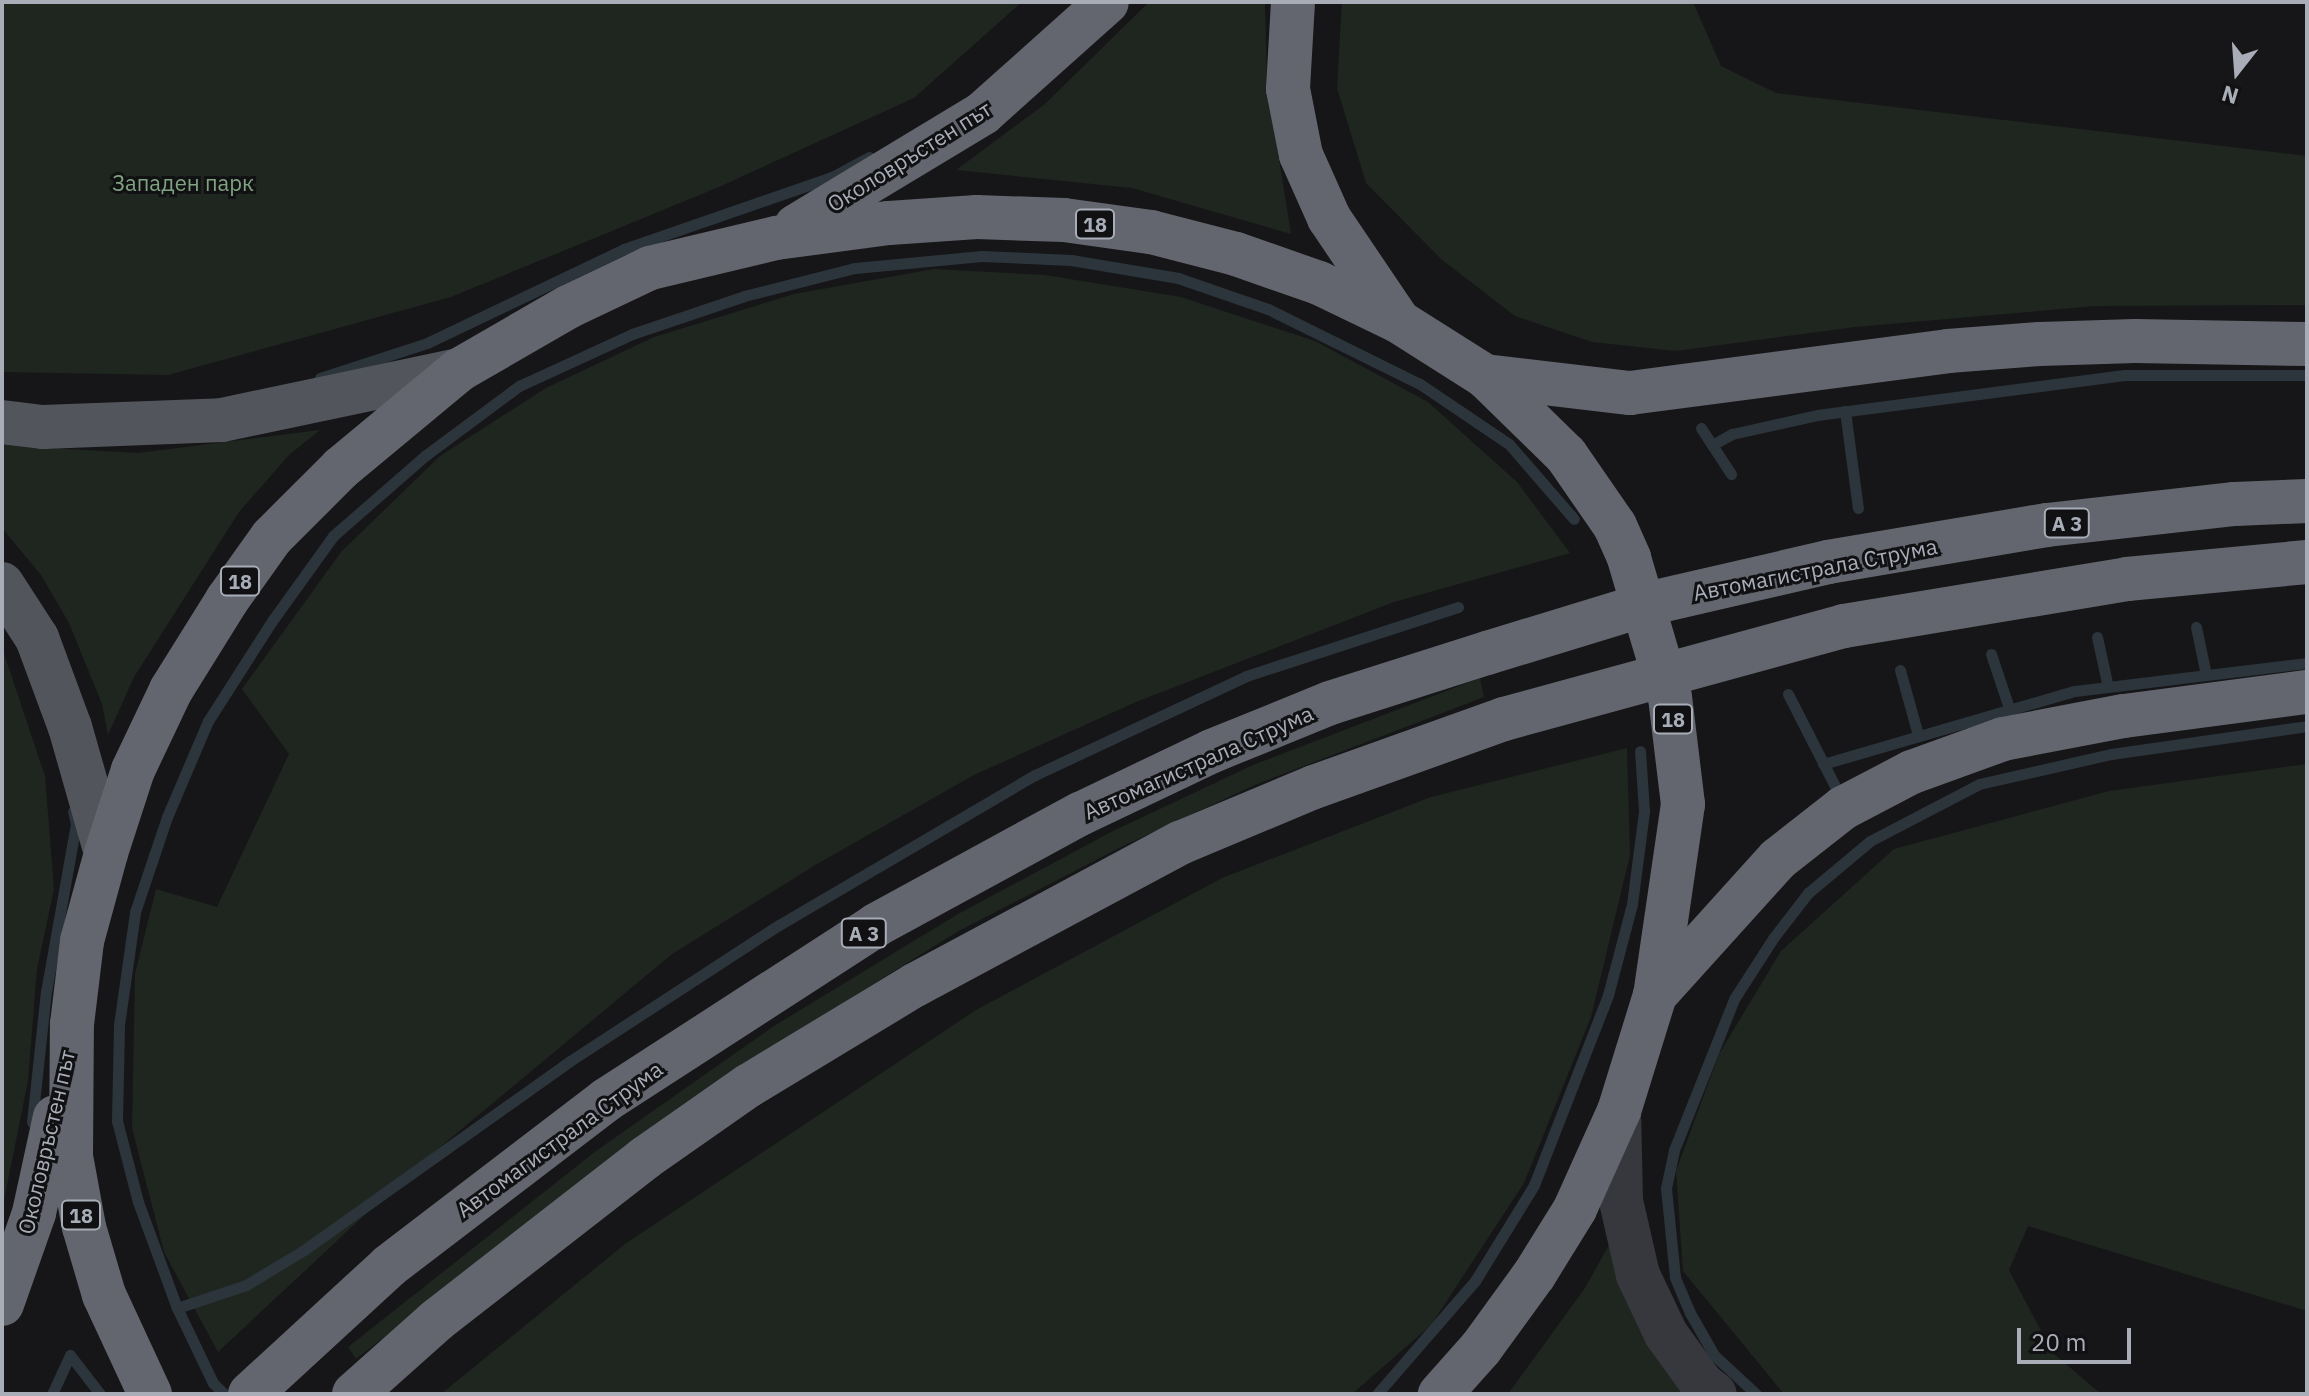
<!DOCTYPE html>
<meta charset="utf-8">
<style>
body{margin:0}
#map{position:relative;width:2309px;height:1396px;overflow:hidden;background:#161618;font-family:"IBM Plex Sans",sans-serif}
div>[style]{position:absolute}
.green>*{inset:0;background:#1e261f}
.stream>*{height:11px;margin:-5.5px;padding:0 5.5px;transform-origin:5.5px;border-radius:5.5px;background:#2c353c}
.minor>*{height:44px;margin:-22px;padding:0 22px;transform-origin:22px;border-radius:22px;background:#37383d}
.major>*{height:44px;margin:-22px;padding:0 22px;transform-origin:22px;border-radius:22px;background:#53555c}
.highway>*{height:44px;margin:-22px;padding:0 22px;transform-origin:22px;border-radius:22px;background:#63666e}
.highway-bridge>*{height:44px;margin:-22px;padding:0 22px;transform-origin:22px;border-radius:22px;background:#63666e}
span{translate:-50% -50%;white-space:nowrap;text-align:center;line-height:1.15;-webkit-text-stroke:6px #111113;paint-order:stroke}
.shield-label span{padding:2px 6px;background:#111113;border:2px solid;border-radius:6px;-webkit-text-stroke-width:0}
.shield-label{font-size:20px;color:#a8adb8;font-weight:700}
.street-label{font-size:22px;color:#a8adb8}
.park-label{font-size:22px;color:#7fa381}
.frame{position:absolute;inset:0;border:4px solid #a8adb8;pointer-events:none}
.north{position:absolute;left:2197px;top:32px;width:80px;height:80px;-webkit-text-stroke:6px #111113;paint-order:stroke;rotate:197deg;font-size:22px;font-weight:700;line-height:32px;text-align:center;color:#a8adb8}
.north::after{content:'';display:block;margin:auto;width:28px;height:36px;background:#a8adb8;clip-path:polygon(50% 0,100% 100%,50% 72%,0 100%)}
.scale{position:absolute;left:2017px;top:1328px;width:114px;height:36px;box-sizing:border-box;border:4px solid #a8adb8;border-top:0;padding-left:10px;font-size:24px;line-height:28px;white-space:nowrap;color:#a8adb8;-webkit-text-stroke:6px #111113;paint-order:stroke}
</style>
<div id="map">
<div class="green">
<div style="clip-path:polygon(2px 2px,1022px 2px,914px 98px,719px 187px,451px 297px,168px 375px,2px 372px)"></div>
<div style="clip-path:polygon(1149px 2px,1265px 2px,1267px 84px,1291px 234px,1132px 188px,956px 170px,1045px 104px)"></div>
<div style="clip-path:polygon(1342px 2px,1693px 2px,1721px 66px,1776px 93px,2307px 156px,2307px 305px,2096px 306px,1855px 327px,1676px 351px,1592px 342px,1515px 316px,1441px 259px,1366px 183px,1337px 88px)"></div>
<div style="clip-path:polygon(934px 269px,1045px 275px,1181px 297px,1315px 341px,1428px 402px,1517px 482px,1570px 553px,1394px 602px,1136px 702px,974px 775px,817px 864px,672px 954px,416px 1167px,218px 1352px,164px 1252px,132px 1128px,135px 974px,156px 889px,217px 907px,289px 754px,242px 689px,341px 552px,440px 456px,546px 388px,654px 337px,794px 294px)"></div>
<div style="clip-path:polygon(320px 430px,289px 455px,239px 512px,134px 677px,108px 735px,102px 704px,69px 623px,41px 575px,2px 528px,2px 440px,50px 448px,138px 453px)"></div>
<div style="clip-path:polygon(2px 647px,45px 776px,54px 889px,37px 969px,28px 1081px,2px 1210px)"></div>
<div style="clip-path:polygon(1480px 678px,1484px 697px,1257px 784px,1119px 848px,957px 932px,775px 1045px,607px 1166px,356px 1359px,348px 1347px,596px 1151px,774px 1026px,958px 914px,1113px 831px,1253px 765px)"></div>
<div style="clip-path:polygon(1627px 748px,1630px 855px,1591px 1017px,1524px 1183px,1431px 1325px,1352px 1394px,441px 1394px,625px 1244px,976px 1010px,1222px 878px,1431px 797px)"></div>
<div style="clip-path:polygon(2307px 764px,2307px 1311px,2028px 1226px,2009px 1270px,2052px 1352px,2101px 1394px,1784px 1394px,1683px 1271px,1676px 1171px,1719px 1054px,1781px 951px,1894px 849px,2109px 791px)"></div>
<div style="clip-path:polygon(1609px 1245px,1636px 1321px,1684px 1394px,1508px 1394px,1585px 1288px)"></div>
</div>
<div class="stream">
<div style="left:320px;top:378px;width:113px;rotate:-18.1deg"></div>
<div style="left:427px;top:343px;width:218px;rotate:-25.5deg"></div>
<div style="left:624px;top:249px;width:220px;rotate:-19.1deg"></div>
<div style="left:832px;top:177px;width:42px;rotate:-28.4deg"></div>
<div style="left:1845px;top:411px;width:98px;rotate:82.4deg"></div>
<div style="left:1701px;top:428px;width:55px;rotate:56.9deg"></div>
<div style="left:1712px;top:445px;width:23px;rotate:-29deg"></div>
<div style="left:1732px;top:434px;width:87px;rotate:-12.6deg"></div>
<div style="left:1817px;top:415px;width:310px;rotate:-7.4deg"></div>
<div style="left:2124px;top:375px;width:183px"></div>
<div style="left:2196px;top:627px;width:49px;rotate:78.2deg"></div>
<div style="left:2097px;top:637px;width:51px;rotate:77.6deg"></div>
<div style="left:1991px;top:654px;width:57px;rotate:71.6deg"></div>
<div style="left:1900px;top:670px;width:67px;rotate:74.5deg"></div>
<div style="left:1788px;top:694px;width:110px;rotate:63deg"></div>
<div style="left:1823px;top:764px;width:262px;rotate:-16.2deg"></div>
<div style="left:2075px;top:691px;width:234px;rotate:-6.9deg"></div>
<div style="left:32px;top:1122px;width:131px;rotate:-83.9deg"></div>
<div style="left:46px;top:992px;width:171px;rotate:-79.9deg"></div>
<div style="left:76px;top:824px;width:13px;rotate:-103deg"></div>
<div style="left:177px;top:1308px;width:73px;rotate:-18.4deg"></div>
<div style="left:246px;top:1285px;width:68px;rotate:-31.1deg"></div>
<div style="left:304px;top:1250px;width:326px;rotate:-35.4deg"></div>
<div style="left:570px;top:1061px;width:249px;rotate:-33.1deg"></div>
<div style="left:779px;top:925px;width:297px;rotate:-30.4deg"></div>
<div style="left:1035px;top:775px;width:233px;rotate:-25.1deg"></div>
<div style="left:1246px;top:676px;width:223px;rotate:-18deg"></div>
<div style="left:52px;top:1394px;width:43px;rotate:-65.2deg"></div>
<div style="left:70px;top:1355px;width:49px;rotate:52.4deg"></div>
<div style="left:224px;top:1394px;width:16px;rotate:-135deg"></div>
<div style="left:213px;top:1383px;width:83px;rotate:-115.6deg"></div>
<div style="left:177px;top:1308px;width:113px;rotate:-110.2deg"></div>
<div style="left:138px;top:1202px;width:84px;rotate:-104.5deg"></div>
<div style="left:117px;top:1121px;width:96px;rotate:-88.8deg"></div>
<div style="left:119px;top:1025px;width:114px;rotate:-81.9deg"></div>
<div style="left:135px;top:912px;width:100px;rotate:-71.4deg"></div>
<div style="left:167px;top:817px;width:104px;rotate:-66.9deg"></div>
<div style="left:208px;top:721px;width:119px;rotate:-57.4deg"></div>
<div style="left:272px;top:621px;width:105px;rotate:-54.3deg"></div>
<div style="left:333px;top:536px;width:123px;rotate:-41.1deg"></div>
<div style="left:426px;top:455px;width:116px;rotate:-36.6deg"></div>
<div style="left:519px;top:386px;width:124px;rotate:-24.7deg"></div>
<div style="left:632px;top:334px;width:118px;rotate:-18.7deg"></div>
<div style="left:744px;top:296px;width:114px;rotate:-14.2deg"></div>
<div style="left:855px;top:268px;width:127px;rotate:-5.4deg"></div>
<div style="left:981px;top:256px;width:90px;rotate:2.5deg"></div>
<div style="left:1071px;top:260px;width:109px;rotate:9.5deg"></div>
<div style="left:1178px;top:278px;width:95px;rotate:19deg"></div>
<div style="left:1268px;top:309px;width:169px;rotate:26.3deg"></div>
<div style="left:1420px;top:384px;width:107px;rotate:34deg"></div>
<div style="left:1509px;top:444px;width:99px;rotate:49.1deg"></div>
<div style="left:1377px;top:1394px;width:150px;rotate:-49.1deg"></div>
<div style="left:1475px;top:1281px;width:113px;rotate:-58.4deg"></div>
<div style="left:1534px;top:1185px;width:204px;rotate:-68.7deg"></div>
<div style="left:1608px;top:995px;width:94px;rotate:-75.2deg"></div>
<div style="left:1632px;top:904px;width:94px;rotate:-82.6deg"></div>
<div style="left:1644px;top:811px;width:60px;rotate:-93.8deg"></div>
<div style="left:1756px;top:1394px;width:57px;rotate:-137.1deg"></div>
<div style="left:1714px;top:1355px;width:48px;rotate:-119.7deg"></div>
<div style="left:1690px;top:1313px;width:39px;rotate:-113deg"></div>
<div style="left:1675px;top:1277px;width:89px;rotate:-95.8deg"></div>
<div style="left:1666px;top:1188px;width:39px;rotate:-78deg"></div>
<div style="left:1674px;top:1150px;width:162px;rotate:-68.3deg"></div>
<div style="left:1734px;top:999px;width:74px;rotate:-57.2deg"></div>
<div style="left:1774px;top:937px;width:56px;rotate:-52.3deg"></div>
<div style="left:1808px;top:893px;width:81px;rotate:-40deg"></div>
<div style="left:1870px;top:841px;width:123px;rotate:-27.6deg"></div>
<div style="left:1979px;top:784px;width:135px;rotate:-12.8deg"></div>
<div style="left:2111px;top:754px;width:198px;rotate:-8.1deg"></div>
</div>
<div class="minor">
<div style="left:1619px;top:1111px;width:90px;rotate:88.7deg"></div>
<div style="left:1621px;top:1201px;width:76px;rotate:77.1deg"></div>
<div style="left:1638px;top:1275px;width:65px;rotate:64.6deg"></div>
<div style="left:1666px;top:1334px;width:62px;rotate:54.2deg"></div>
<div style="left:1702px;top:1384px;width:16px;rotate:38deg"></div>
</div>
<div class="major">
<div style="left:2px;top:422px;width:41px;rotate:7deg"></div>
<div style="left:43px;top:427px;width:179px;rotate:-2.2deg"></div>
<div style="left:222px;top:420px;width:242px;rotate:-11.9deg"></div>
<div style="left:2px;top:584px;width:64px;rotate:57.1deg"></div>
<div style="left:37px;top:638px;width:95px;rotate:69.7deg"></div>
<div style="left:70px;top:727px;width:131px;rotate:74.1deg"></div>
</div>
<div class="highway">
<div style="left:1293px;top:2px;width:87px;rotate:93.3deg"></div>
<div style="left:1288px;top:89px;width:67px;rotate:78.9deg"></div>
<div style="left:1301px;top:155px;width:69px;rotate:66deg"></div>
<div style="left:1329px;top:218px;width:122px;rotate:56deg"></div>
<div style="left:796px;top:226px;width:218px;rotate:-31.1deg"></div>
<div style="left:983px;top:113px;width:166px;rotate:-41.8deg"></div>
<div style="left:1485px;top:376px;width:146px;rotate:6.7deg"></div>
<div style="left:1630px;top:393px;width:321px;rotate:-7.5deg"></div>
<div style="left:1948px;top:351px;width:92px;rotate:-4.4deg"></div>
<div style="left:2040px;top:344px;width:95px;rotate:-1.8deg"></div>
<div style="left:2135px;top:341px;width:172px;rotate:1deg"></div>
<div style="left:1828px;top:562px;width:222px;rotate:-9.6deg"></div>
<div style="left:2047px;top:525px;width:189px;rotate:-6.4deg"></div>
<div style="left:2235px;top:504px;width:72px;rotate:-2.4deg"></div>
<div style="left:1844px;top:626px;width:287px;rotate:-9.4deg"></div>
<div style="left:2127px;top:579px;width:181px;rotate:-5.4deg"></div>
<div style="left:1655px;top:995px;width:183px;rotate:-47.9deg"></div>
<div style="left:1778px;top:859px;width:83px;rotate:-38.1deg"></div>
<div style="left:1843px;top:808px;width:78px;rotate:-27.6deg"></div>
<div style="left:1912px;top:772px;width:97px;rotate:-19.9deg"></div>
<div style="left:2003px;top:739px;width:123px;rotate:-10.8deg"></div>
<div style="left:2124px;top:716px;width:185px;rotate:-7.5deg"></div>
<div style="left:2px;top:1304px;width:96px;rotate:-70.6deg"></div>
<div style="left:34px;top:1213px;width:98px;rotate:-77.7deg"></div>
<div style="left:150px;top:1394px;width:109px;rotate:-114.9deg"></div>
<div style="left:104px;top:1295px;width:71px;rotate:-106.4deg"></div>
<div style="left:84px;top:1227px;width:72px;rotate:-100.4deg"></div>
<div style="left:71px;top:1156px;width:132px;rotate:-89.6deg"></div>
<div style="left:72px;top:1024px;width:84px;rotate:-83.1deg"></div>
<div style="left:82px;top:941px;width:91px;rotate:-74.7deg"></div>
<div style="left:106px;top:853px;width:87px;rotate:-72deg"></div>
<div style="left:133px;top:770px;width:89px;rotate:-64.6deg"></div>
<div style="left:171px;top:690px;width:106px;rotate:-58.1deg"></div>
<div style="left:227px;top:600px;width:77px;rotate:-54.5deg"></div>
<div style="left:272px;top:537px;width:98px;rotate:-45deg"></div>
<div style="left:341px;top:468px;width:153px;rotate:-39.7deg"></div>
<div style="left:459px;top:370px;width:126px;rotate:-30deg"></div>
<div style="left:568px;top:307px;width:91px;rotate:-25.4deg"></div>
<div style="left:650px;top:268px;width:130px;rotate:-13.4deg"></div>
<div style="left:776px;top:238px;width:114px;rotate:-7.6deg"></div>
<div style="left:889px;top:223px;width:88px;rotate:-3.9deg"></div>
<div style="left:977px;top:217px;width:87px;rotate:2deg"></div>
<div style="left:1064px;top:220px;width:88px;rotate:7.9deg"></div>
<div style="left:1151px;top:232px;width:88px;rotate:14.5deg"></div>
<div style="left:1236px;top:254px;width:88px;rotate:19.3deg"></div>
<div style="left:1319px;top:283px;width:88px;rotate:25.7deg"></div>
<div style="left:1398px;top:321px;width:103px;rotate:32.3deg"></div>
<div style="left:1485px;top:376px;width:113px;rotate:44.3deg"></div>
<div style="left:1566px;top:455px;width:86px;rotate:55.4deg"></div>
<div style="left:1615px;top:526px;width:35px;rotate:66deg"></div>
<div style="left:1629px;top:558px;width:145px;rotate:73.6deg"></div>
<div style="left:1670px;top:697px;width:108px;rotate:83.1deg"></div>
<div style="left:1683px;top:804px;width:193px;rotate:98.3deg"></div>
<div style="left:1655px;top:995px;width:121px;rotate:107.2deg"></div>
<div style="left:1619px;top:1111px;width:107px;rotate:114.2deg"></div>
<div style="left:1575px;top:1209px;width:78px;rotate:121.8deg"></div>
<div style="left:1534px;top:1275px;width:90px;rotate:126deg"></div>
<div style="left:1481px;top:1348px;width:62px;rotate:131.7deg"></div>
<div style="left:250px;top:1394px;width:189px;rotate:-42.6deg"></div>
<div style="left:389px;top:1266px;width:273px;rotate:-37.4deg"></div>
<div style="left:606px;top:1100px;width:322px;rotate:-32.9deg"></div>
<div style="left:876px;top:925px;width:232px;rotate:-28.6deg"></div>
<div style="left:1080px;top:814px;width:146px;rotate:-25.5deg"></div>
<div style="left:1212px;top:751px;width:127px;rotate:-22.1deg"></div>
<div style="left:1330px;top:703px;width:165px;rotate:-17.7deg"></div>
<div style="left:354px;top:1394px;width:111px;rotate:-41.7deg"></div>
<div style="left:437px;top:1320px;width:264px;rotate:-37.9deg"></div>
<div style="left:645px;top:1158px;width:126px;rotate:-35deg"></div>
<div style="left:748px;top:1086px;width:195px;rotate:-31.2deg"></div>
<div style="left:915px;top:985px;width:301px;rotate:-28.2deg"></div>
<div style="left:1180px;top:843px;width:145px;rotate:-22.7deg"></div>
<div style="left:1314px;top:787px;width:202px;rotate:-19.7deg"></div>
</div>
<div class="highway-bridge">
<div style="left:1487px;top:653px;width:171px;rotate:-17deg"></div>
<div style="left:1651px;top:603px;width:182px;rotate:-13deg"></div>
<div style="left:1504px;top:719px;width:352px;rotate:-15.3deg"></div>
</div>
<div class="shield-label">
<span style="left:1095px;top:224px">18</span>
<span style="left:2067px;top:523px">A 3</span>
<span style="left:240px;top:581px">18</span>
<span style="left:1673px;top:719px">18</span>
<span style="left:864px;top:933px">A 3</span>
<span style="left:81px;top:1215px">18</span>
</div>
<div class="street-label">
<span style="left:909px;top:156px;rotate:-32deg">Околовръстен път</span>
<span style="left:1815px;top:569px;rotate:-11deg">Автомагистрала Струма</span>
<span style="left:1198px;top:762px;rotate:-24deg">Автомагистрала Струма</span>
<span style="left:559px;top:1139px;rotate:-36deg">Автомагистрала Струма</span>
<span style="left:46px;top:1142px;rotate:-77deg">Околовръстен път</span>
</div>
<div class="park-label">
<span style="left:183px;top:183px">Западен парк</span>
</div>
<div class="frame"></div>
<div class="north">N</div>
<div class="scale">20 m</div>
</div>
